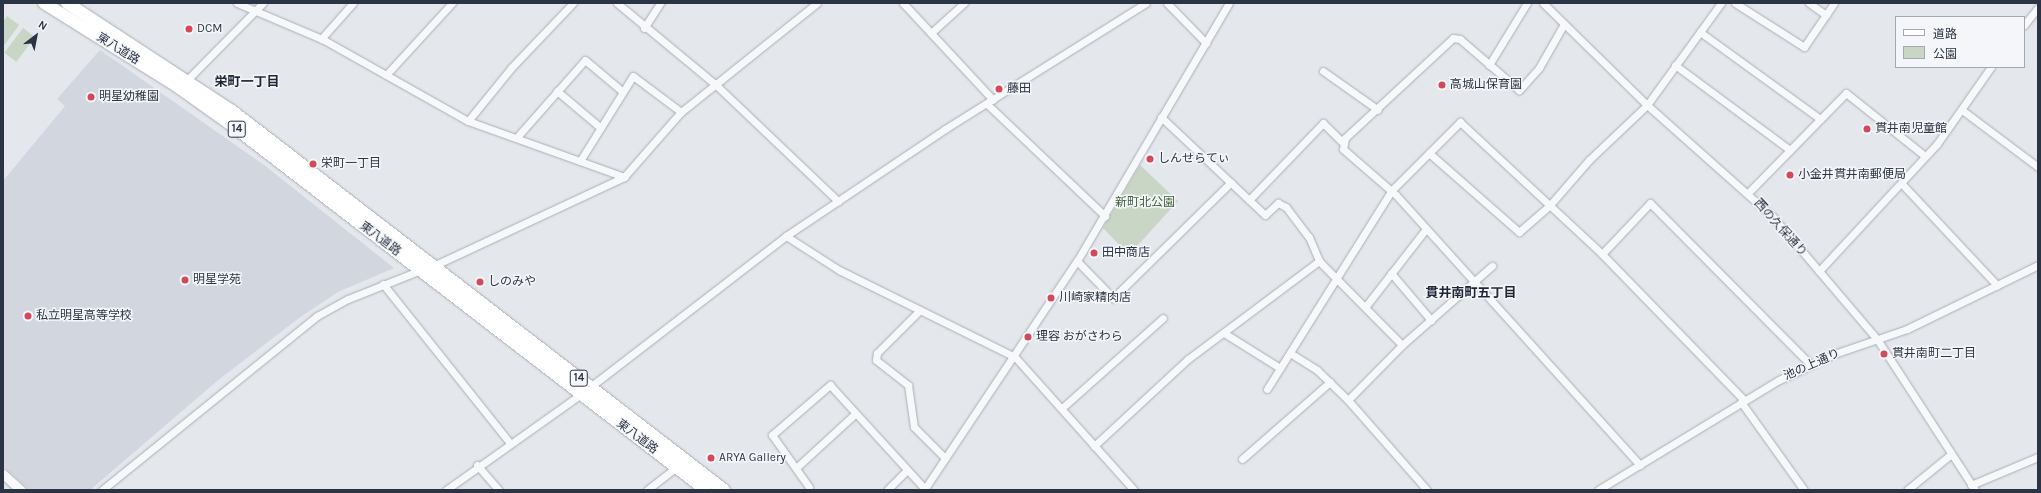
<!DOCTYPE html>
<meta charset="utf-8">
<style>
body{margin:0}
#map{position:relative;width:2041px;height:493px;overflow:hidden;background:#e4e7ec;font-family:Karla,"Noto Sans JP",sans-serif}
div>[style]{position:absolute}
.built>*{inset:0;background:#d2d6de}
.green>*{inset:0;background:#c9d6c5;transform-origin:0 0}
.roads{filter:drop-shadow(0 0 1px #a9aeb7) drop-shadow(0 0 1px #a9aeb7)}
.minor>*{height:7px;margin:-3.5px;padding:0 3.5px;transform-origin:3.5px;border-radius:3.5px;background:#f7f8fa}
.tertiary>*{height:9px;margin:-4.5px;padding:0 4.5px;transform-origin:4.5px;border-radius:4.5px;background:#f7f8fa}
.primary>*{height:12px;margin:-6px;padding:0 6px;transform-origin:6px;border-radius:6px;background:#fff}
.dots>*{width:11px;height:11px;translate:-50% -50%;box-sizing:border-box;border:2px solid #f4f6f9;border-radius:50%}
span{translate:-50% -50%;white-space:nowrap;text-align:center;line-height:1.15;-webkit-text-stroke:3px #f4f6f9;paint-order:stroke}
.shield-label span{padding:1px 3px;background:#f4f6f9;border:1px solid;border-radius:3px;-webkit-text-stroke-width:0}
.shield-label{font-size:11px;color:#2b3445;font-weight:700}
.poi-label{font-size:12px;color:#2b3445}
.left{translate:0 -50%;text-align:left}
.street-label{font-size:12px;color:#2b3445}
.park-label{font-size:12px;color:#3f6138}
.neighbourhood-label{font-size:13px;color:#1d2536;font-weight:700}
.frame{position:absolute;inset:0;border:4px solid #2b3445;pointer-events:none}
.legend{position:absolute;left:1895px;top:16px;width:130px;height:52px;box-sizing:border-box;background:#f4f6f9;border:1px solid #a4a8b1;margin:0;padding:5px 7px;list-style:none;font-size:12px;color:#2b3445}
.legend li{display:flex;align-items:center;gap:8px;height:20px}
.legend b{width:20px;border:1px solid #a4a8b1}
.north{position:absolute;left:16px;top:16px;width:40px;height:40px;-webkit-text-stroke:3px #f4f6f9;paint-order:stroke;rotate:32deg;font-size:11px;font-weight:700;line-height:16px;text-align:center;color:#2b3445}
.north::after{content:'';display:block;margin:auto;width:14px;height:18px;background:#2b3445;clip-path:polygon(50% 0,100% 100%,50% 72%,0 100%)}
</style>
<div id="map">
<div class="built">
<div style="clip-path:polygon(100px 50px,264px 165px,394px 268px,338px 292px,299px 318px,217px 381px,90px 490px,30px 490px,3px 466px,3px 181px,65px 106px,57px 99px)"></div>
</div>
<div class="green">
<div style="clip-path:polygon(7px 16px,19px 25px,3px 47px,3px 22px)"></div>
<div style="left:23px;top:28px;width:15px;height:31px;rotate:37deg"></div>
<div style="clip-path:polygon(1140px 165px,1178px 201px,1129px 255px,1103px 228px)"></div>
</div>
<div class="roads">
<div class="minor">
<div style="left:237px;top:3px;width:95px;rotate:23deg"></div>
<div style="left:324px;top:40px;width:165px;rotate:29.4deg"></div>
<div style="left:468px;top:121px;width:166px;rotate:19.7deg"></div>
<div style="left:617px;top:3px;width:127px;rotate:39.6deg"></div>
<div style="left:715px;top:84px;width:170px;rotate:43.6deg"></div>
<div style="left:903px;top:3px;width:132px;rotate:47.1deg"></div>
<div style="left:1167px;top:3px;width:56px;rotate:45.7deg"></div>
<div style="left:1543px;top:3px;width:146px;rotate:44.4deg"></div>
<div style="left:1647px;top:105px;width:169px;rotate:41.6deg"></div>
<div style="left:1773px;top:217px;width:160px;rotate:49.6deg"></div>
<div style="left:1877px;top:339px;width:180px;rotate:57deg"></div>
<div style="left:1735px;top:3px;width:82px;rotate:32.5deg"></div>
<div style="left:1804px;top:47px;width:53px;rotate:-55.7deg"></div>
<div style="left:1809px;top:3px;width:21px;rotate:35deg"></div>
<div style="left:1564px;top:24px;width:51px;rotate:119.6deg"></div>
<div style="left:1539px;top:68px;width:30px;rotate:132deg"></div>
<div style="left:1519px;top:90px;width:78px;rotate:-139.2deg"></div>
<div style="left:1460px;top:39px;width:7px;rotate:-172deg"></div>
<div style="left:1453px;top:38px;width:147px;rotate:137.2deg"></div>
<div style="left:1345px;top:138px;width:11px;rotate:100deg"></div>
<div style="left:1343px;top:149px;width:70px;rotate:41deg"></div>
<div style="left:1396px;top:195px;width:364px;rotate:47.9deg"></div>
<div style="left:2024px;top:25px;width:22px;rotate:-51deg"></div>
<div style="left:644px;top:28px;width:30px;rotate:-57deg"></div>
<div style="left:1700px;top:32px;width:148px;rotate:35.9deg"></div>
<div style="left:931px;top:33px;width:45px;rotate:-42.3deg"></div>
<div style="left:321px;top:39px;width:48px;rotate:-48.4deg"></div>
<div style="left:1489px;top:65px;width:73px;rotate:-58.5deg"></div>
<div style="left:1675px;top:65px;width:143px;rotate:36.5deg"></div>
<div style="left:1323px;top:71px;width:67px;rotate:35.3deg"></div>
<div style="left:386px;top:75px;width:98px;rotate:-47.5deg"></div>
<div style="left:188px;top:79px;width:107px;rotate:-45.4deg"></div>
<div style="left:557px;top:91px;width:57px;rotate:40.1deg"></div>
<div style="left:987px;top:104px;width:163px;rotate:43.5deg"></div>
<div style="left:1962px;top:110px;width:95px;rotate:36.9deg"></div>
<div style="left:1161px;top:117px;width:143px;rotate:43.3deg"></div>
<div style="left:1265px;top:215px;width:18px;rotate:-43deg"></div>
<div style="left:1278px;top:203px;width:9px;rotate:27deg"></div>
<div style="left:1286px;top:207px;width:38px;rotate:53deg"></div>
<div style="left:1309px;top:237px;width:26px;rotate:67deg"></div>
<div style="left:1319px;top:261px;width:118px;rotate:45.3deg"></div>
<div style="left:468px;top:121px;width:68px;rotate:-50.9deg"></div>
<div style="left:511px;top:68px;width:90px;rotate:-46.4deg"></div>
<div style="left:518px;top:136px;width:101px;rotate:-48.6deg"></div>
<div style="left:585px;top:60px;width:48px;rotate:40deg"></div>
<div style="left:1429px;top:153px;width:120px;rotate:41.3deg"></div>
<div style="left:1519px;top:232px;width:41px;rotate:-41.1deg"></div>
<div style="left:1550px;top:205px;width:60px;rotate:-49.1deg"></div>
<div style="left:1589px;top:160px;width:80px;rotate:-43.5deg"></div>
<div style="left:1647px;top:105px;width:126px;rotate:-54deg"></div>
<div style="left:580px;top:161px;width:100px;rotate:-58.1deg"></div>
<div style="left:633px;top:76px;width:60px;rotate:36.9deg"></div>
<div style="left:1902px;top:184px;width:139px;rotate:46.8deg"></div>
<div style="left:1748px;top:193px;width:140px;rotate:-45.6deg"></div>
<div style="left:1846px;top:93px;width:101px;rotate:38.6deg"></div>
<div style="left:1249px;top:200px;width:107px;rotate:-46.1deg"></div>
<div style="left:1323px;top:123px;width:27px;rotate:45deg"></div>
<div style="left:786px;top:236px;width:63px;rotate:32.7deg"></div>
<div style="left:839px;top:270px;width:196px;rotate:26.3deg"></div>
<div style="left:1015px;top:357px;width:178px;rotate:48.2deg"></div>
<div style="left:1602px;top:254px;width:70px;rotate:-46.7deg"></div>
<div style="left:1650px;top:203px;width:227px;rotate:45.2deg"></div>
<div style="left:1077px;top:261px;width:52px;rotate:45.8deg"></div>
<div style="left:1113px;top:298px;width:165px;rotate:-44.5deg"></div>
<div style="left:431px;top:267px;width:213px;rotate:-25deg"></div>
<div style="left:624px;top:177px;width:86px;rotate:-48.8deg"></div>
<div style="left:681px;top:112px;width:174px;rotate:-38.7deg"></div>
<div style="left:1819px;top:271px;width:173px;rotate:-47.1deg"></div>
<div style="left:1937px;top:144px;width:94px;rotate:-55deg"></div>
<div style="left:1391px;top:273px;width:62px;rotate:49.6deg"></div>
<div style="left:383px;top:284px;width:203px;rotate:51.4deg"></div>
<div style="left:1366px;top:306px;width:98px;rotate:-52.1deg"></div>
<div style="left:920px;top:310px;width:61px;rotate:135deg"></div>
<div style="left:877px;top:353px;width:7px;rotate:98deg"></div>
<div style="left:876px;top:360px;width:41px;rotate:38deg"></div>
<div style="left:908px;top:385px;width:42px;rotate:81.9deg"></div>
<div style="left:914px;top:427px;width:44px;rotate:45deg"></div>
<div style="left:1224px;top:333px;width:66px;rotate:32deg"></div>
<div style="left:1290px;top:353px;width:32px;rotate:32deg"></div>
<div style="left:1317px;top:370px;width:43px;rotate:44.1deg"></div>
<div style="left:1267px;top:389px;width:234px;rotate:-57.9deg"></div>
<div style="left:1391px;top:191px;width:98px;rotate:-45deg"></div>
<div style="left:1460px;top:122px;width:194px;rotate:42.9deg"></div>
<div style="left:1602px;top:254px;width:204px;rotate:45.8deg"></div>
<div style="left:1741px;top:402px;width:108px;rotate:54.4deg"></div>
<div style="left:1062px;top:408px;width:135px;rotate:-41.7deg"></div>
<div style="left:1094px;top:446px;width:128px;rotate:-42.8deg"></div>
<div style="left:1188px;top:359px;width:164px;rotate:-36.8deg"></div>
<div style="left:1242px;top:459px;width:117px;rotate:-41.2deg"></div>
<div style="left:477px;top:465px;width:33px;rotate:49deg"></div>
<div style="left:796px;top:468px;width:80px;rotate:-42.5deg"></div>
<div style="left:1971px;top:485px;width:73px;rotate:-22.7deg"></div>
<div style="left:809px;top:487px;width:64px;rotate:-125.4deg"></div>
<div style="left:772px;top:435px;width:77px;rotate:-40.8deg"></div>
<div style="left:830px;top:385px;width:139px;rotate:47.6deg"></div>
<div style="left:102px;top:490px;width:277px;rotate:-39deg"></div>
<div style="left:317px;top:316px;width:35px;rotate:-29deg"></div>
<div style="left:348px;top:299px;width:79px;rotate:-21.7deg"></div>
<div style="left:446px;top:490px;width:166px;rotate:-35.4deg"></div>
<div style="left:581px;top:394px;width:259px;rotate:-37.6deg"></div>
<div style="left:786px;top:236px;width:192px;rotate:-33.9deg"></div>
<div style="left:945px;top:129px;width:237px;rotate:-32.1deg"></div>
<div style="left:647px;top:490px;width:37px;rotate:-38deg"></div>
<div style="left:887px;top:490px;width:28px;rotate:-45deg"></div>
<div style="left:924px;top:490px;width:275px;rotate:-56.3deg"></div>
<div style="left:1077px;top:261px;width:299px;rotate:-59.5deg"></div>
<div style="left:1427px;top:490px;width:120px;rotate:-131.3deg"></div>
<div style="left:1348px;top:400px;width:77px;rotate:-45.5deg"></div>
<div style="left:1402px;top:345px;width:120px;rotate:-41.3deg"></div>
<div style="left:1598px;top:490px;width:212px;rotate:-31.3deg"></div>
<div style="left:1779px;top:380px;width:64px;rotate:-25deg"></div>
<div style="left:1837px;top:353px;width:74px;rotate:-18.9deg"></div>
<div style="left:1907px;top:329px;width:146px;rotate:-26deg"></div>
<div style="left:1907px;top:490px;width:55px;rotate:-39.1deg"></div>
</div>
<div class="tertiary">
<div style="left:3px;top:474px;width:24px;rotate:42deg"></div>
</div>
<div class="primary">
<div style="left:44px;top:3px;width:157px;rotate:32deg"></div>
<div style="left:177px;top:86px;width:69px;rotate:35.5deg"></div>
<div style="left:233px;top:126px;width:597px;rotate:37.58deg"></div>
<div style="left:67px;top:3px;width:197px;rotate:33.2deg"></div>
<div style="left:232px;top:111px;width:621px;rotate:37.61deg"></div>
</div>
</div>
<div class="dots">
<div style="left:189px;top:29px;background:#d1495b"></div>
<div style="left:1442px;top:85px;background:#d1495b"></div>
<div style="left:999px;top:89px;background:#d1495b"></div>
<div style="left:91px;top:97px;background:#d1495b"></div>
<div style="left:1867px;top:129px;background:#d1495b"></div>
<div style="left:1150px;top:159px;background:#d1495b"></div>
<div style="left:313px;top:164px;background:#d1495b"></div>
<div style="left:1790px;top:175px;background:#d1495b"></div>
<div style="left:1094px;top:253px;background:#d1495b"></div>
<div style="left:185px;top:280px;background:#d1495b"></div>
<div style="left:480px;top:282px;background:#d1495b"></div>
<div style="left:1051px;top:298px;background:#d1495b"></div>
<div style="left:28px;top:316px;background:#d1495b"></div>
<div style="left:1028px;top:337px;background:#d1495b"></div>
<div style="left:1884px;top:354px;background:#d1495b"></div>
<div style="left:711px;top:458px;background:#d1495b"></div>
</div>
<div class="shield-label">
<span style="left:237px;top:129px">14</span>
<span style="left:579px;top:378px">14</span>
</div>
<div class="poi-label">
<span class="left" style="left:197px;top:29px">DCM</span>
<span class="left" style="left:1450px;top:85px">高城山保育園</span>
<span class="left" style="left:1007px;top:89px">藤田</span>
<span class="left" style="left:99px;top:97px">明星幼稚園</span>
<span class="left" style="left:1875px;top:129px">貫井南児童館</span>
<span class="left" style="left:1158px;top:159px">しんせらてぃ</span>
<span class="left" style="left:321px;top:164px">栄町一丁目</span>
<span class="left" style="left:1798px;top:175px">小金井貫井南郵便局</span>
<span class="left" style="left:1102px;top:253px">田中商店</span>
<span class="left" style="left:193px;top:280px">明星学苑</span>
<span class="left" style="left:488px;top:282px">しのみや</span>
<span class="left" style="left:1059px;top:298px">川崎家精肉店</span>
<span class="left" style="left:36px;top:316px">私立明星高等学校</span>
<span class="left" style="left:1036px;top:337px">理容 おがさわら</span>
<span class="left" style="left:1892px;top:354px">貫井南町二丁目</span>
<span class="left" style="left:719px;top:458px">ARYA Gallery</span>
</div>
<div class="street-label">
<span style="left:118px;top:49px;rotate:32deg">東八道路</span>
<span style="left:1780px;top:228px;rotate:48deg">西の久保通り</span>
<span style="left:380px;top:239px;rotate:37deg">東八道路</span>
<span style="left:1812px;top:365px;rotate:-24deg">池の上通り</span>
<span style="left:637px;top:437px;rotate:37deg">東八道路</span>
</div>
<div class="park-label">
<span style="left:1145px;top:203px">新町北公園</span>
</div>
<div class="neighbourhood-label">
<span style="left:247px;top:82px">栄町一丁目</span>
<span style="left:1471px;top:293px">貫井南町五丁目</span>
</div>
<div class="frame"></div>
<ul class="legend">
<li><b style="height:5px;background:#fff"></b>道路</li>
<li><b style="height:11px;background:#c9d6c5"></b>公園</li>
</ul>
<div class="north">N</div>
</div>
